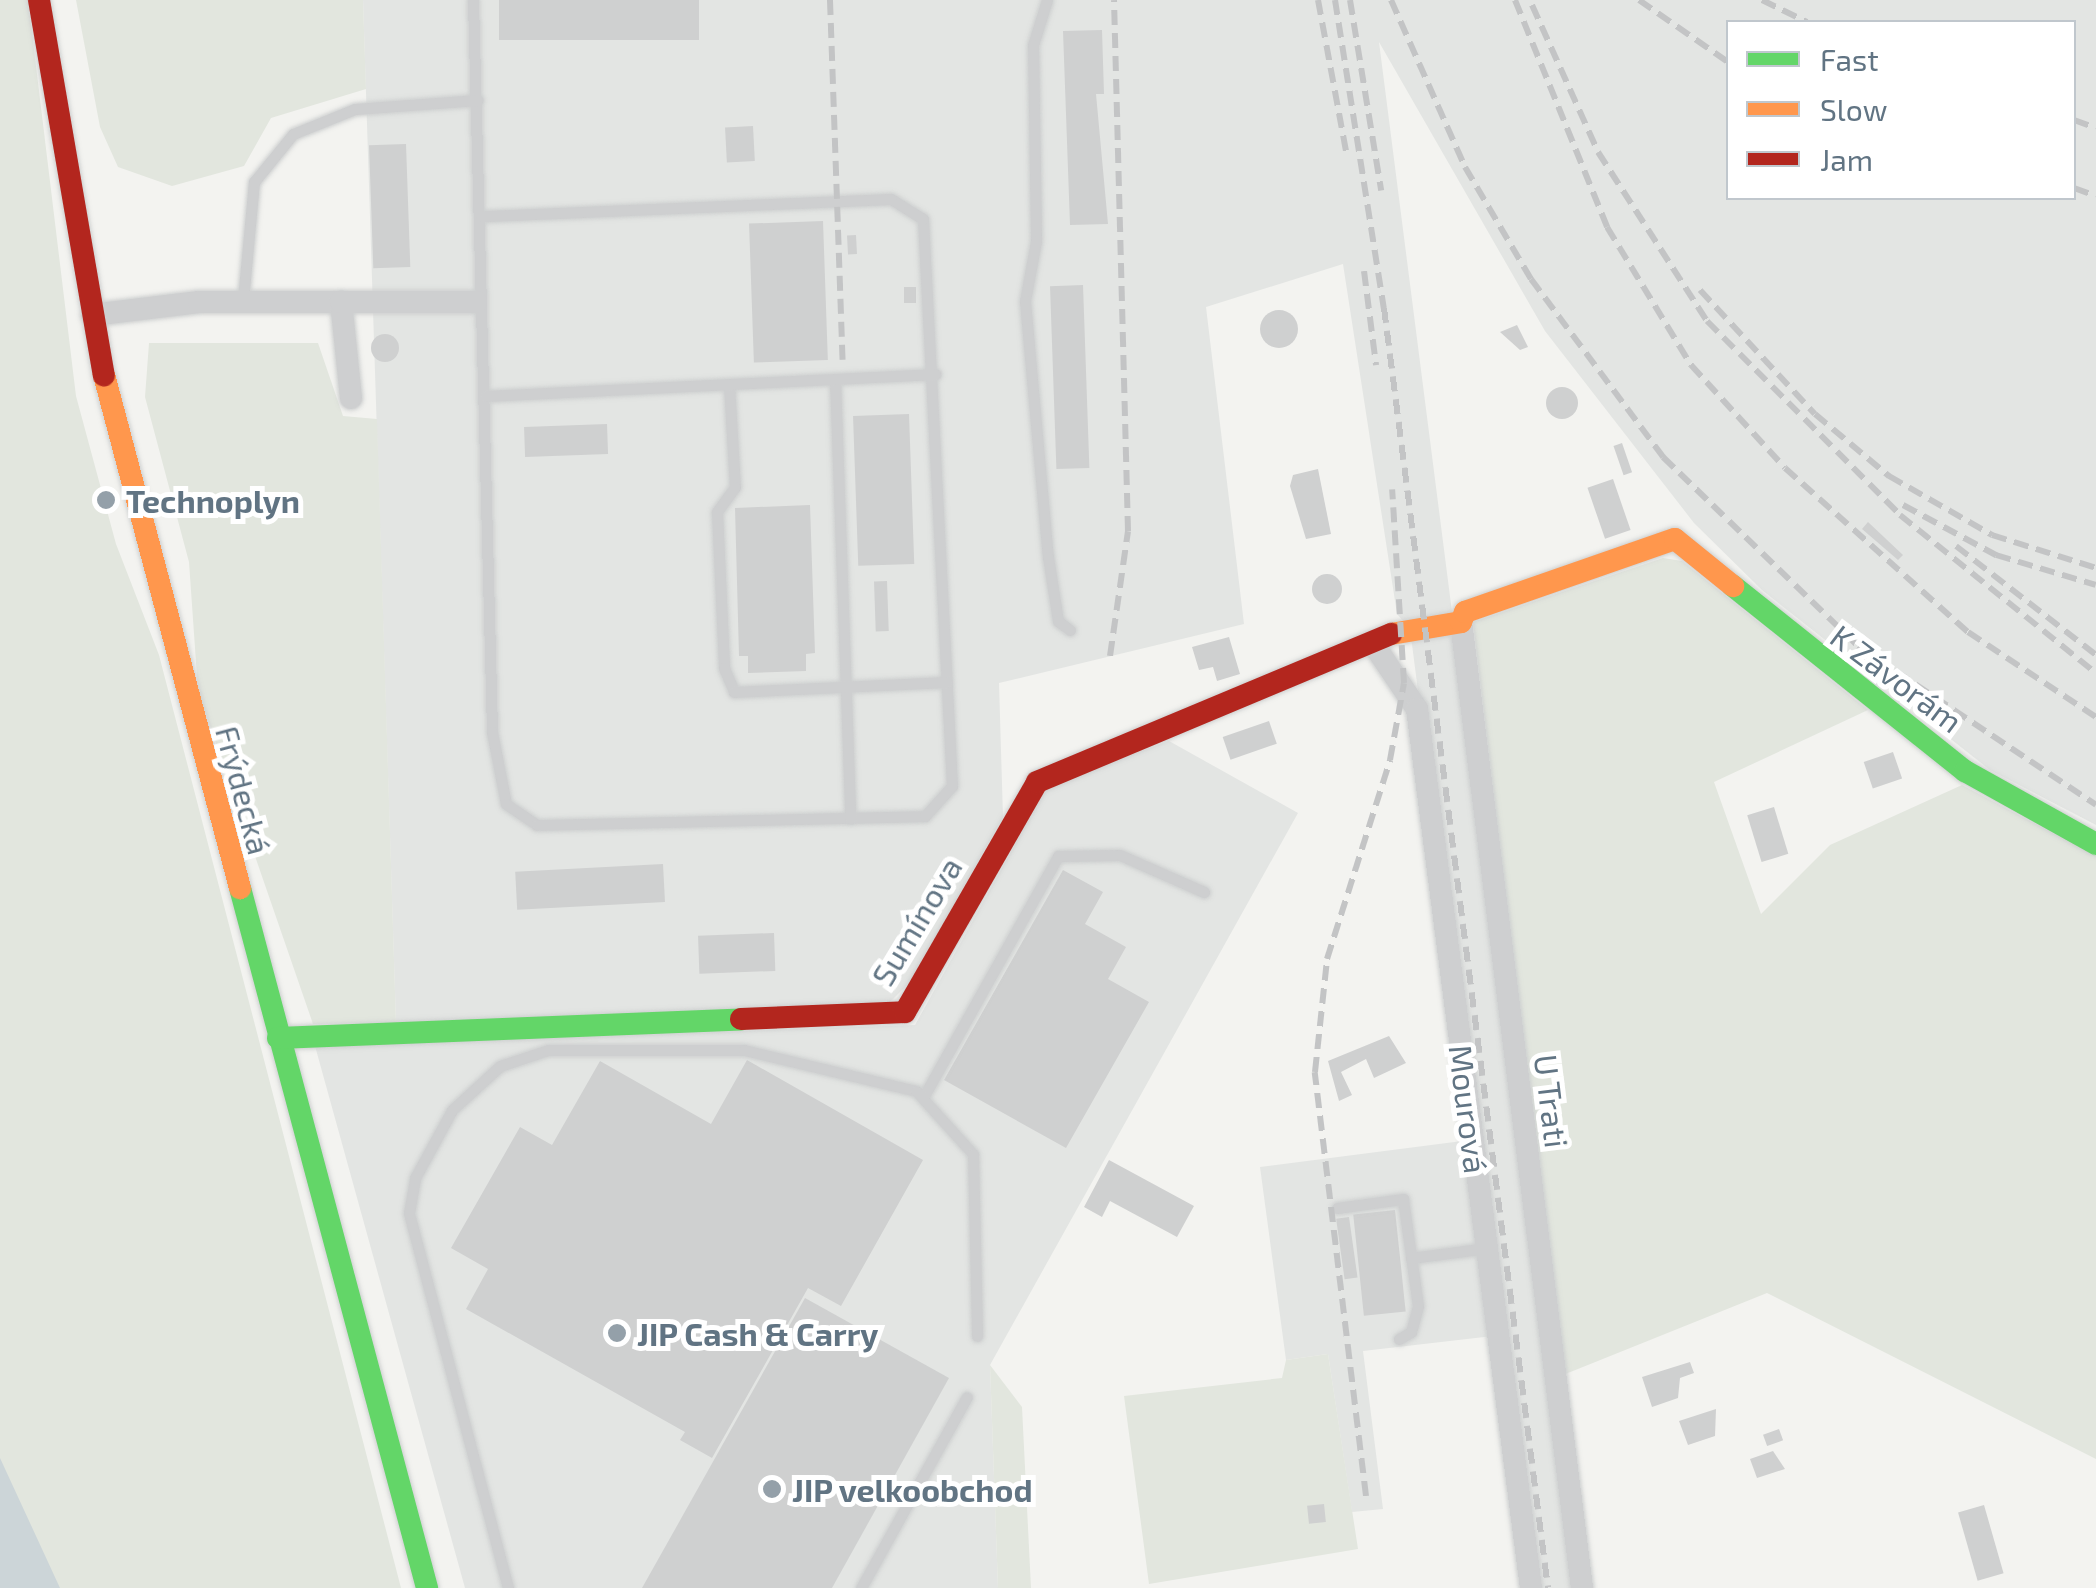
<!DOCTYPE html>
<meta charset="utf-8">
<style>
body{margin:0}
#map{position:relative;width:2096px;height:1588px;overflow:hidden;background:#f3f3f0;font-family:"Exo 2",sans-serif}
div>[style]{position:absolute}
.built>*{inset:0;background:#e3e5e3}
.green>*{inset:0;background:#e2e6de}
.water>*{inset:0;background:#ccd5d8}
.building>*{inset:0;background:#cfd0d0;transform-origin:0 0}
.round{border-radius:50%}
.roads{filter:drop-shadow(0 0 2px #ced0d0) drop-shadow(0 0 2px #ced0d0)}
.lane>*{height:11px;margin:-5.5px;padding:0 5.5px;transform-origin:5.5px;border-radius:5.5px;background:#cecfd0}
.street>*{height:22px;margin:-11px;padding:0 11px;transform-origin:11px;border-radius:11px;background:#cecfd0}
.fast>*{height:22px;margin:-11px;padding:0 11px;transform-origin:11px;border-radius:11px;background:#63d668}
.slow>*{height:22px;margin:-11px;padding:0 11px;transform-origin:11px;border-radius:11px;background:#ff974d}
.jam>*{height:22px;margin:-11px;padding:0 11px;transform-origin:11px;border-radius:11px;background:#b3261e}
.rail>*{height:6px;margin-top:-3px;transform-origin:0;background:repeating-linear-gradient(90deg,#c3c4c5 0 15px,transparent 0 23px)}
.dots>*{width:28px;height:28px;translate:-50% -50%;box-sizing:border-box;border:5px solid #fff;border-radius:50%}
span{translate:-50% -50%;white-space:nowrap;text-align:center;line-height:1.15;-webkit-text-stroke:10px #fff;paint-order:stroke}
.poi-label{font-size:32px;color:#617483;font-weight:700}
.left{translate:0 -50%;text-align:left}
.street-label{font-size:32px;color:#617483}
.legend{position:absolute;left:1726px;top:20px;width:350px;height:180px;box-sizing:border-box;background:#fff;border:2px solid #c0c7cd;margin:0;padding:12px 18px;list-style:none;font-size:30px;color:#617483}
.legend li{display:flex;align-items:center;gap:20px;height:50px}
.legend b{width:50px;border:2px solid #c0c7cd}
</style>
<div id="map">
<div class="built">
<div style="clip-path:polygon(evenodd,363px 0,2096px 0,2096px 825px,1990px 770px,1762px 590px,1694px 523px,1545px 331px,1379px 42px,1577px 1588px,1534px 1588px,1410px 629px,1397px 614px,1343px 264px,1206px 307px,1244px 624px,999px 683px,1003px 817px,911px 981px,889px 1003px,396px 1023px,363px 0,1728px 22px,2074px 22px,2074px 198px,1728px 198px,1728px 22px)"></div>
<div style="clip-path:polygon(1169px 741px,1298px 813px,990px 1365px,998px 1588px,465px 1588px,315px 1046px,915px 1025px,1048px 785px)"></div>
<div style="clip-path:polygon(1470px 1140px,1493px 1336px,1363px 1351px,1383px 1509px,1352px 1512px,1328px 1354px,1286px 1360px,1260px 1167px)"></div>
</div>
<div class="green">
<div style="clip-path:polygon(0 0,28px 0,76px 396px,116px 544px,159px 655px,401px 1588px,59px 1588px,0 1473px)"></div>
<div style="clip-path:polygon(76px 0,363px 0,366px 89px,271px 118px,244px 166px,172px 186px,118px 167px,100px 127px)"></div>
<div style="clip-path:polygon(149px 343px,318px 343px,343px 416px,377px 419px,396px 1023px,313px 1024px,198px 691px,189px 562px,145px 397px)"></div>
<div style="clip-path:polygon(1663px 558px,1682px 561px,1868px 710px,1714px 782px,1761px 914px,1830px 845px,1962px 785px,2096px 856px,2096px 1459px,1767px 1293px,1563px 1375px,1473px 622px)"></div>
<div style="clip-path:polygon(1328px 1354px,1358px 1549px,1149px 1584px,1124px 1396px,1282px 1378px,1286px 1360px)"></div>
<div style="clip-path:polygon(990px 1365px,1022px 1407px,1031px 1588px,998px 1588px)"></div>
</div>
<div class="water">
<div style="clip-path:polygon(0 1458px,60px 1588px,0 1588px)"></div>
</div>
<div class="building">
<div style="left:499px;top:0;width:200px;height:40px"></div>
<div style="clip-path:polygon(1102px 30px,1104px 94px,1096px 94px,1108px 224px,1070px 225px,1063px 31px)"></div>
<div style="left:753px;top:126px;width:35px;height:28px;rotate:87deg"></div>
<div style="left:406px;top:144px;width:123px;height:37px;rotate:88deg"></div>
<div style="left:823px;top:221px;width:139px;height:74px;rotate:88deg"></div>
<div style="left:856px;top:235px;width:19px;height:9px;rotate:87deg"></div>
<div style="left:1083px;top:285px;width:183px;height:33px;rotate:88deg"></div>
<div style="left:916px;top:287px;width:16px;height:12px;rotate:90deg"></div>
<div class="round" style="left:1260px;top:310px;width:38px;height:38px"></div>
<div style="clip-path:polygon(1517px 325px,1528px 347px,1520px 350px,1500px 332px)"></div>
<div class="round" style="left:371px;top:334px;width:28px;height:28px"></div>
<div class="round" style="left:1546px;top:387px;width:32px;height:32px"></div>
<div style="left:909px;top:414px;width:150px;height:56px;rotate:88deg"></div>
<div style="left:607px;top:424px;width:30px;height:83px;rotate:88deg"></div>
<div style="left:1622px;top:443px;width:31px;height:9px;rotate:71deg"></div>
<div style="clip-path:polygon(1318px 469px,1331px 534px,1306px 539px,1290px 486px,1293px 475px)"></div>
<div style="left:1613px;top:479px;width:54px;height:27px;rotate:71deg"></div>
<div style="clip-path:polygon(810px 505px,815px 653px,806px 654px,806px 671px,748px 673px,748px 656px,739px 656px,735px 508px)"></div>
<div style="clip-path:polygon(1868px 522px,1903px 555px,1898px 560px,1862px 529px)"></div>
<div class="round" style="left:1312px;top:574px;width:30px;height:30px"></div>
<div style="left:887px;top:581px;width:50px;height:13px;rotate:88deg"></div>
<div style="clip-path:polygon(1229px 637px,1240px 674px,1217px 681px,1213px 667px,1199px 670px,1192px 647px)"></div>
<div style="left:1269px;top:721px;width:24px;height:49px;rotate:71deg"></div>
<div style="left:1893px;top:752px;width:28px;height:31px;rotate:71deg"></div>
<div style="left:1774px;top:807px;width:49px;height:28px;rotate:73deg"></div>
<div style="left:663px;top:864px;width:38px;height:148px;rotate:87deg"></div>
<div style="clip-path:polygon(1063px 870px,1103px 892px,1085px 924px,1126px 947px,1108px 979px,1149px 1002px,1066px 1148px,944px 1080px)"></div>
<div style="left:774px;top:933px;width:38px;height:76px;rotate:88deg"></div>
<div style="clip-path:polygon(1389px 1036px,1406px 1063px,1374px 1078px,1366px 1059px,1341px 1072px,1352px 1095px,1339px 1101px,1328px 1061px)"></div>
<div style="clip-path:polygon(747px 1060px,923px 1160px,841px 1306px,808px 1288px,712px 1458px,680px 1440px,685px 1432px,466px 1309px,488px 1269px,451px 1248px,520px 1127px,552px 1145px,600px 1061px,711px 1124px)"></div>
<div style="clip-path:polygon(1109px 1160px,1194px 1206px,1177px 1237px,1110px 1201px,1102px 1217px,1084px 1207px)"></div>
<div style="left:1395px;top:1210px;width:102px;height:42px;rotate:84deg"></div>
<div style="left:1349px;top:1217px;width:61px;height:13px;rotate:82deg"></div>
<div style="clip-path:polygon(805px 1298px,949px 1378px,832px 1588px,642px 1588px)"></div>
<div style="clip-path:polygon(1690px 1362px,1694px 1373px,1680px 1378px,1678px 1398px,1652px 1407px,1642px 1377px)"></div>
<div style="clip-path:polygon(1716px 1409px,1715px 1436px,1688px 1445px,1679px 1421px)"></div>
<div style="left:1779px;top:1429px;width:12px;height:17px;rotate:70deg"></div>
<div style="clip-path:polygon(1773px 1451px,1785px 1469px,1757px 1478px,1750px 1459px)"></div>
<div style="left:1324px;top:1504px;width:18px;height:17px;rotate:84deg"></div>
<div style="left:1984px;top:1505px;width:71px;height:27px;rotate:74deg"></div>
</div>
<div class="roads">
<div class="lane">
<div style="left:473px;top:0;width:732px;rotate:88.51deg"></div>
<div style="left:492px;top:732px;width:73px;rotate:79deg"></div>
<div style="left:506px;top:804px;width:37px;rotate:34deg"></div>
<div style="left:537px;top:825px;width:388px;rotate:-1.3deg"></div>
<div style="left:925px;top:816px;width:40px;rotate:-48deg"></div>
<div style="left:952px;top:786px;width:568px;rotate:-92.93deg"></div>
<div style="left:923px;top:219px;width:38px;rotate:-148deg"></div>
<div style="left:891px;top:199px;width:410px;rotate:177.6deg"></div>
<div style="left:1047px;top:0;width:47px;rotate:107.3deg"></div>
<div style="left:1033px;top:45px;width:196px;rotate:89.1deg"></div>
<div style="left:1036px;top:241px;width:61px;rotate:100.4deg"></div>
<div style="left:1025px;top:301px;width:257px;rotate:84.9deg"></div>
<div style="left:1048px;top:557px;width:65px;rotate:81.1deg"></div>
<div style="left:1058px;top:621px;width:15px;rotate:37deg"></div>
<div style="left:243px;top:300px;width:119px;rotate:-84.7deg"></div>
<div style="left:254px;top:182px;width:62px;rotate:-50.9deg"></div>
<div style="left:293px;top:134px;width:67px;rotate:-22deg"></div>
<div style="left:355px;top:109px;width:123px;rotate:-4.2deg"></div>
<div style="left:835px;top:379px;width:440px;rotate:88deg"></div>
<div style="left:729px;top:384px;width:103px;rotate:86.7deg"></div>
<div style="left:735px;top:487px;width:31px;rotate:126deg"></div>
<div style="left:717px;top:512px;width:156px;rotate:87.4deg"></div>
<div style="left:724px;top:668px;width:26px;rotate:67deg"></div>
<div style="left:734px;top:692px;width:213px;rotate:-2.7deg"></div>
<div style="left:486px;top:396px;width:450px;rotate:-2.8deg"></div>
<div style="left:924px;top:1096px;width:275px;rotate:-60.8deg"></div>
<div style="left:1058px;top:856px;width:62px;rotate:-0.9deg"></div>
<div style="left:1120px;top:855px;width:92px;rotate:23.8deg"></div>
<div style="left:1337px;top:1208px;width:67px;rotate:-7.8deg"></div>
<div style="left:1403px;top:1199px;width:108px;rotate:82deg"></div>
<div style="left:1418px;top:1306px;width:27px;rotate:105deg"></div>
<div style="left:1411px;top:1332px;width:14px;rotate:150deg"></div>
<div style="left:1411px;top:1258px;width:77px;rotate:-7.5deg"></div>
<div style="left:508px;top:1588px;width:388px;rotate:-104.8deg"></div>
<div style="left:409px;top:1213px;width:36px;rotate:-80deg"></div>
<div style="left:415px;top:1178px;width:77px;rotate:-61.4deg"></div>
<div style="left:452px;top:1110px;width:65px;rotate:-42.5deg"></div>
<div style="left:500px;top:1066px;width:51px;rotate:-18.4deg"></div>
<div style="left:548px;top:1050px;width:196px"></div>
<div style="left:744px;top:1050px;width:177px;rotate:13.4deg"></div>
<div style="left:916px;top:1091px;width:85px;rotate:47.9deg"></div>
<div style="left:973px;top:1154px;width:182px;rotate:88.7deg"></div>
<div style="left:861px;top:1588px;width:218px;rotate:-61deg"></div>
</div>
<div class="street">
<div style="left:92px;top:315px;width:108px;rotate:-6.9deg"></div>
<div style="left:199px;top:302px;width:142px"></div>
<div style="left:351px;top:398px;width:97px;rotate:-95.9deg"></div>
<div style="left:341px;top:302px;width:135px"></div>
<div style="left:1461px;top:622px;width:974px;rotate:82.86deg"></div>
<div style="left:1374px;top:645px;width:77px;rotate:56.1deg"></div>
<div style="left:1417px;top:709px;width:886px;rotate:82.61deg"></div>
</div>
<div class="fast">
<div style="left:1733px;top:586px;width:297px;rotate:38.6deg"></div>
<div style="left:1965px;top:771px;width:150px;rotate:29.1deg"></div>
<div style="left:240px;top:888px;width:725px;rotate:75.04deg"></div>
<div style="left:278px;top:1038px;width:463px;rotate:-2.3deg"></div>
</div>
<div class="slow">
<div style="left:104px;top:375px;width:531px;rotate:75.15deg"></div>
<div style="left:1391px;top:634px;width:71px;rotate:-9.7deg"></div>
<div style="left:1461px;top:622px;width:11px;rotate:-68deg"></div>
<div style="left:1465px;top:612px;width:222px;rotate:-19.2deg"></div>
<div style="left:1675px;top:539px;width:75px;rotate:39deg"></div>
</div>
<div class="jam">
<div style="left:39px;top:0;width:381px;rotate:80.2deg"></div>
<div style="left:741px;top:1019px;width:164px;rotate:-2.4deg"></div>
<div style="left:905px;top:1012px;width:265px;rotate:-60.1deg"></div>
<div style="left:1037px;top:782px;width:384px;rotate:-22.7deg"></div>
</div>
</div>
<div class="rail">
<div style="left:830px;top:0;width:367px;rotate:88deg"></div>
<div style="left:1318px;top:0;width:160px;rotate:79.5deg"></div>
<div style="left:1335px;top:0;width:312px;rotate:81deg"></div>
<div style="left:1384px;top:308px;width:1290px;rotate:82.7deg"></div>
<div style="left:1350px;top:0;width:193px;rotate:80.7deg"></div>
<div style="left:1391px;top:0;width:183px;rotate:66.1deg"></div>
<div style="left:1465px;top:167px;width:130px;rotate:59.5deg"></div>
<div style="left:1531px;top:279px;width:222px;rotate:53.4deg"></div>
<div style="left:1663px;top:457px;width:272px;rotate:44.1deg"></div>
<div style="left:1858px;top:646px;width:286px;rotate:33.7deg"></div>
<div style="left:1515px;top:0;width:245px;rotate:67.9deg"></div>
<div style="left:1607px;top:227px;width:162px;rotate:58.7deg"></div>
<div style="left:1691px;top:365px;width:139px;rotate:47.6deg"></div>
<div style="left:1785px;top:468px;width:246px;rotate:41.9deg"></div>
<div style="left:1968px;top:632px;width:154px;rotate:33.6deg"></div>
<div style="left:1639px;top:0;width:108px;rotate:34.9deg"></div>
<div style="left:1762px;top:0;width:50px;rotate:26.1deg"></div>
<div style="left:1532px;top:5px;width:161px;rotate:65.8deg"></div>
<div style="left:1598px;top:152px;width:201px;rotate:57.2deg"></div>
<div style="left:1707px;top:321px;width:274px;rotate:45.1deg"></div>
<div style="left:1900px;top:515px;width:252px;rotate:38.9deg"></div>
<div style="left:2074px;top:120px;width:23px;rotate:20deg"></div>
<div style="left:2074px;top:188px;width:23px;rotate:20deg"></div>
<div style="left:1364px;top:271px;width:95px;rotate:82.7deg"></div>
<div style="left:1700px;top:290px;width:169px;rotate:47.2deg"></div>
<div style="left:1815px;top:414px;width:97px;rotate:40deg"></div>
<div style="left:1889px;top:476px;width:119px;rotate:29.8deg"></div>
<div style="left:1992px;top:535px;width:109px;rotate:17.6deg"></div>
<div style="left:1903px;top:505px;width:106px;rotate:28.3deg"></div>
<div style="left:1996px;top:555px;width:104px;rotate:16.7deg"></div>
<div style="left:1956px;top:546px;width:177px;rotate:37.9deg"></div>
<div style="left:1110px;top:656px;width:126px;rotate:-81.8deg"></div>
<div style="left:1128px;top:531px;width:531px;rotate:-91.51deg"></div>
<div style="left:1366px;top:1496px;width:427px;rotate:-96.9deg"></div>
<div style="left:1315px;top:1072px;width:114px;rotate:-83.9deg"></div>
<div style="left:1327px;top:959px;width:209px;rotate:-72.4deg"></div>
<div style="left:1390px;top:760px;width:78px;rotate:-79.7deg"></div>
<div style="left:1404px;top:683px;width:194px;rotate:-93.5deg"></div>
</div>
<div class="dots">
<div style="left:106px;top:500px;background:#94a0a9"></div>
<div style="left:617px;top:1333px;background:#94a0a9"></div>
<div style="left:772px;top:1489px;background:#94a0a9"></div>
</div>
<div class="poi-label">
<span class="left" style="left:126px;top:500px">Technoplyn</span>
<span class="left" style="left:637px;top:1333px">JIP Cash &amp; Carry</span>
<span class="left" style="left:792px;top:1489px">JIP velkoobchod</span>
</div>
<div class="street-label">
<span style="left:1897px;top:678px;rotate:37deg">K Závorám</span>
<span style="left:244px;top:790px;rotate:75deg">Frýdecká</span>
<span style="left:916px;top:921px;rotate:-59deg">Sumínova</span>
<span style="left:1552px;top:1101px;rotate:83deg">U Trati</span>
<span style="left:1469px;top:1109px;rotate:83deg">Mourová</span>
</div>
<ul class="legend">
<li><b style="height:12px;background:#63d668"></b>Fast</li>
<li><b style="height:12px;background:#ff974d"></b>Slow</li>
<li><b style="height:12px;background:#b3261e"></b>Jam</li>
</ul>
</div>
